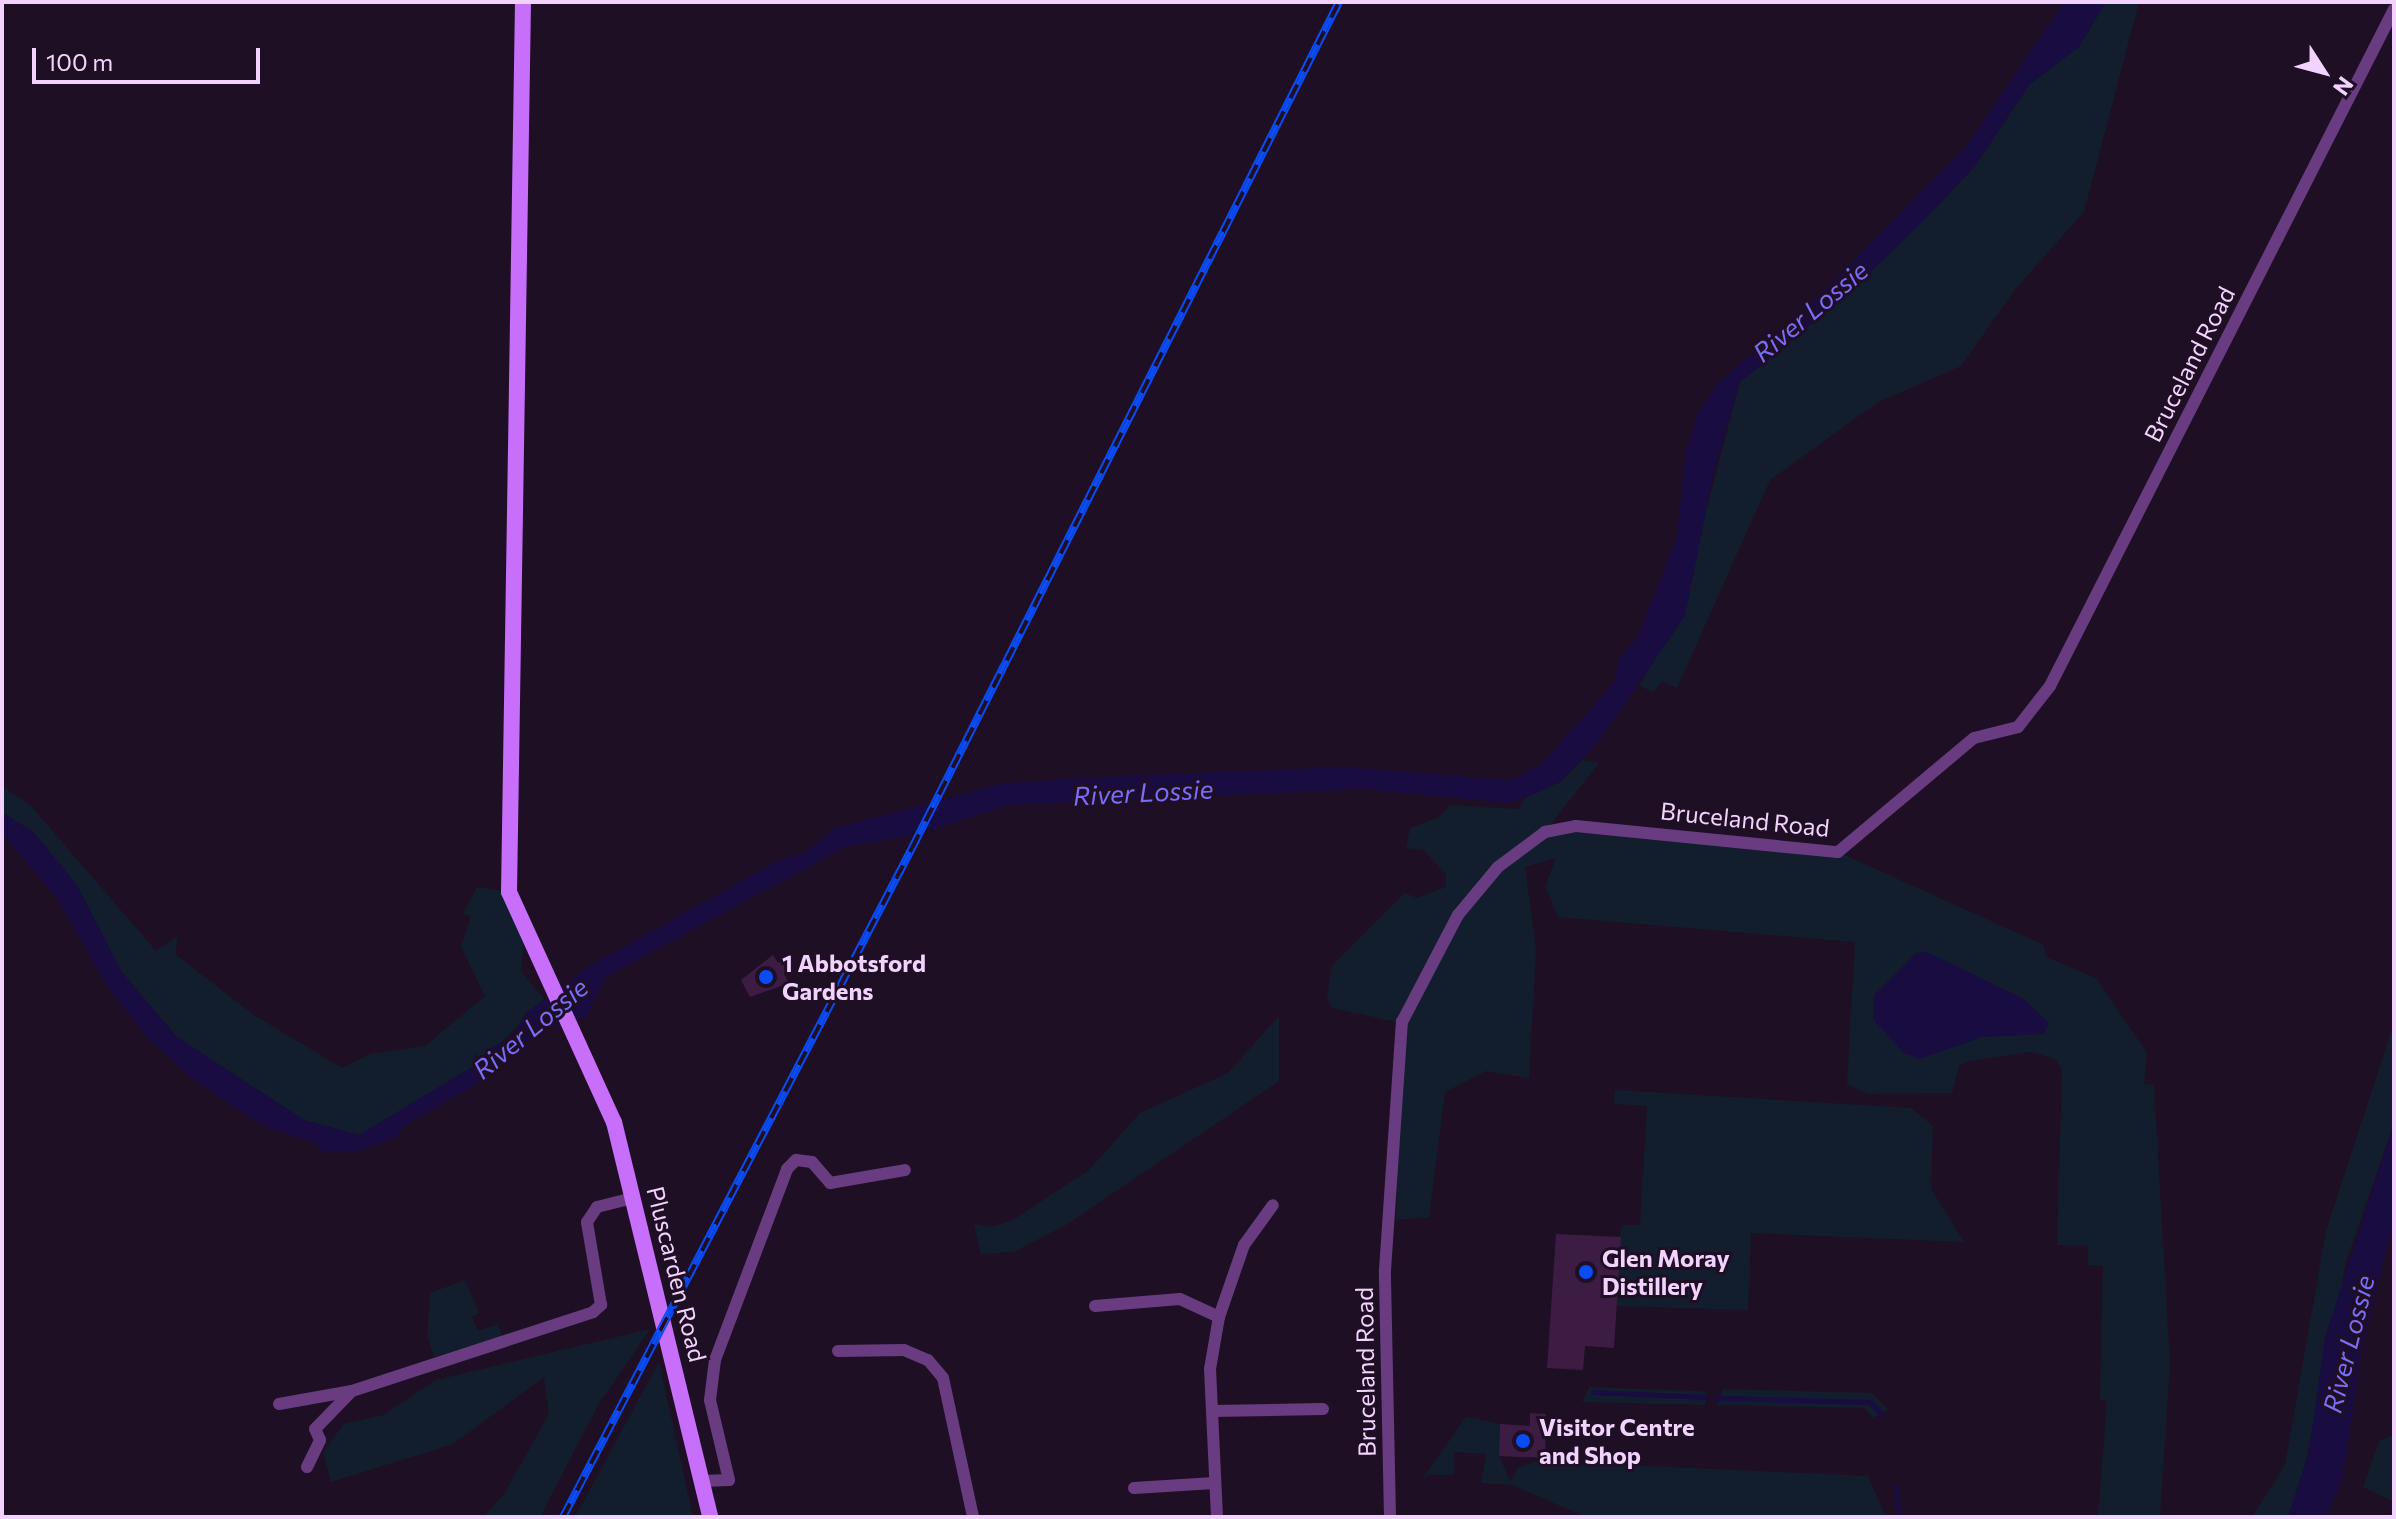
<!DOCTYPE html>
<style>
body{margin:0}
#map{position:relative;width:2396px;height:1519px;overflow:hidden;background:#1f0f24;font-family:Commissioner,sans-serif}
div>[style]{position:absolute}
.green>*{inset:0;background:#121e2d}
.water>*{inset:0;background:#190c40}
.stream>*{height:5px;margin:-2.5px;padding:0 2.5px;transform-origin:2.5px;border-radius:2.5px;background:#190c40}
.building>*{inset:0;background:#3d1c44}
.minor>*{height:12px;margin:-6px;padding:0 6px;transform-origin:6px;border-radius:6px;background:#693c81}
.secondary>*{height:16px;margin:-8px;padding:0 8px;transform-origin:8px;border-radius:8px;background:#c76efa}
.rail>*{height:8px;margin-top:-4px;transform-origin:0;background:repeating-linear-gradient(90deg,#1f0f24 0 15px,#094cf4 0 30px);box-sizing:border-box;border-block:2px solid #094cf4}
.dots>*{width:22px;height:22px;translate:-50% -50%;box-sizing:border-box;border:4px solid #1f0f24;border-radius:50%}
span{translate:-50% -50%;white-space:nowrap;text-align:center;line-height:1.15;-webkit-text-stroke:6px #1f0f24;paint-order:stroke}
.street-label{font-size:24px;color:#f2d3fd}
.poi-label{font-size:24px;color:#f2d3fd;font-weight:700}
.left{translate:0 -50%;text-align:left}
.water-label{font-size:26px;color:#786df9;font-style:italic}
.frame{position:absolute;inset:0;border:4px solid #f2d3fd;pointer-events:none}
.north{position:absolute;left:2284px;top:32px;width:80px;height:80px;-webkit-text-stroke:6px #1f0f24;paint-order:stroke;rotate:126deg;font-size:22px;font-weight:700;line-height:32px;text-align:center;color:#f2d3fd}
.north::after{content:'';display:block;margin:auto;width:28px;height:36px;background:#f2d3fd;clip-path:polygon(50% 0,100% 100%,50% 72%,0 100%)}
.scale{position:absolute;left:32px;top:48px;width:228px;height:36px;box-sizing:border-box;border:4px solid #f2d3fd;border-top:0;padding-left:10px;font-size:24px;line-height:28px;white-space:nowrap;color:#f2d3fd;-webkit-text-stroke:6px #1f0f24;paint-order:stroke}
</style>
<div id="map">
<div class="green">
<div style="clip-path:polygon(2106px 2px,2139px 2px,2084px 212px,2016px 288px,1961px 366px,1878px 402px,1770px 480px,1677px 688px,1662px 681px,1654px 692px,1639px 686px,1677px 621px,1740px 382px,1848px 294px,1927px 217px,1975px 166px,2029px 85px,2078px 47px)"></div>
<div style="clip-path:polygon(1582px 760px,1599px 763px,1546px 830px,1576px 826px,1838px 852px,2044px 945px,2046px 957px,2096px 978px,2147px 1053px,2144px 1084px,2154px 1085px,2170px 1363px,2160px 1517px,2098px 1517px,2107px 1401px,2100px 1400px,2103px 1266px,2088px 1265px,2088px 1246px,2057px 1245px,2062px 1070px,2055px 1059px,2031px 1052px,1969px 1061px,1959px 1066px,1952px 1093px,1868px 1094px,1847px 1084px,1855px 942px,1558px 917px,1545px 886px,1556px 858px,1525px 867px,1536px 950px,1529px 1078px,1486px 1071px,1445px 1092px,1429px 1217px,1396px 1220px,1402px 1023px,1332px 1008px,1327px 997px,1332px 966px,1405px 893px,1417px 898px,1446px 887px,1446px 874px,1423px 850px,1406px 848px,1410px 828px,1439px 817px,1450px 805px,1518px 809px,1526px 797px,1562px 781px)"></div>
<div style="clip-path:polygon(2px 786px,32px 807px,156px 951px,177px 936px,176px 955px,254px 1015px,342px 1068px,370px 1054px,425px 1046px,485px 996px,461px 947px,471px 916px,463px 914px,477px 887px,509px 892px,525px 932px,521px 971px,544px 999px,485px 1059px,383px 1126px,359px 1135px,304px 1120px,177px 1037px,121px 971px,77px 885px,34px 833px,2px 812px)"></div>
<div style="clip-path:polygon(1279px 1016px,1279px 1081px,1066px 1225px,1013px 1252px,981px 1254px,974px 1224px,992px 1227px,1013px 1220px,1089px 1170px,1140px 1113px,1228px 1073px)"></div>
<div style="clip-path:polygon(2394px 1023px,2394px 1123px,2346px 1262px,2299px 1494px,2288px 1517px,2252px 1517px,2285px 1465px,2326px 1231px)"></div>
<div style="clip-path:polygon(1615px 1090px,1911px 1108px,1933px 1126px,1931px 1189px,1964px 1242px,1751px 1233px,1748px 1310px,1616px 1306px,1621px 1225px,1640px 1225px,1647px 1106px,1614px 1104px)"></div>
<div style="clip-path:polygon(465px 1280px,479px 1313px,472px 1317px,478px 1331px,498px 1324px,502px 1337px,434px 1357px,427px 1335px,430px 1293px)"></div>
<div style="clip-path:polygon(650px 1329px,597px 1407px,540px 1517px,483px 1517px,504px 1494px,549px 1414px,544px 1377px,453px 1444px,331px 1482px,323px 1452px,344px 1424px,383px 1415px,436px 1380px)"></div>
<div style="clip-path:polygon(659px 1362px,693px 1517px,575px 1517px)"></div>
<div style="clip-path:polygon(1589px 1387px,1698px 1391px,1706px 1392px,1705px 1405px,1582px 1402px)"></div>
<div style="clip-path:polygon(1723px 1389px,1872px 1393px,1889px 1410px,1872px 1418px,1865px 1408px,1717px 1405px)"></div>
<div style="clip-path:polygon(1466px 1417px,1500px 1424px,1499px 1456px,1510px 1481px,1518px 1468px,1536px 1461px,1868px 1476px,1886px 1517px,1586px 1517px,1512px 1485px,1481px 1483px,1486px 1454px,1454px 1452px,1453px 1475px,1428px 1475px,1420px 1482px)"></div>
<div style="clip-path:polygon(2394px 1435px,2394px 1502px,2363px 1487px,2379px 1441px)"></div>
</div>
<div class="water">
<div style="clip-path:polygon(2064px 2px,2106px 2px,2079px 47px,2029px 85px,1975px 166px,1927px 217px,1848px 294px,1740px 382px,1715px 467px,1685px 616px,1599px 741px,1562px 781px,1537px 793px,1510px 803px,1364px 789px,1009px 805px,932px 830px,920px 827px,910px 836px,847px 846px,606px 977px,586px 1017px,540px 1031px,470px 1088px,402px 1127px,398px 1137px,359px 1151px,321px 1151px,315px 1143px,261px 1125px,191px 1078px,147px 1037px,108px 987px,56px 897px,2px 834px,2px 812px,34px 833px,77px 885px,121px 971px,177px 1037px,304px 1120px,359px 1135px,485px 1059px,489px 1049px,513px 1036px,525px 1014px,586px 968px,775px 862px,807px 851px,835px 828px,1000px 784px,1075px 778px,1342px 767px,1511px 780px,1539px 766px,1586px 714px,1615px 681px,1619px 658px,1639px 635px,1677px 536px,1686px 450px,1698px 413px,1719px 382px,1825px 290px,1967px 145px)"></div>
<div style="clip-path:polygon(1927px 952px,2024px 999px,2049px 1023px,2044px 1034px,1982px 1037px,1919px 1059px,1904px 1053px,1873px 1019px,1874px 995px,1916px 953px)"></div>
<div style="clip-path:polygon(2394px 1123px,2394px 1221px,2361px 1353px,2343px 1477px,2326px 1517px,2288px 1517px,2309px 1452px,2325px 1337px)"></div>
</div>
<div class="stream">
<div style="left:1593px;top:1392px;width:113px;rotate:2.5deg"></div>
<div style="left:1718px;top:1398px;width:152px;rotate:1.5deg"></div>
<div style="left:1870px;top:1402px;width:16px;rotate:47deg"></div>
<div style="left:1896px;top:1487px;width:30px;rotate:84deg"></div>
</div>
<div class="building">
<div style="clip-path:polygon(773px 955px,778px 963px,788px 957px,794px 969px,784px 974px,789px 983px,750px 997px,741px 980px)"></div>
<div style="clip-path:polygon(1556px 1234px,1621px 1237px,1614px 1348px,1585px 1346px,1583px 1370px,1547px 1368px)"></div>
<div style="clip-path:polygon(1530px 1413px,1546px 1414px,1545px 1458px,1499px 1456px,1500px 1424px,1530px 1426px)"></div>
</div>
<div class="minor">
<div style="left:1095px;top:1306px;width:85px;rotate:-4.7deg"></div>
<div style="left:1180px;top:1299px;width:43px;rotate:24.8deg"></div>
<div style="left:838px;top:1351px;width:66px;rotate:-0.9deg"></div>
<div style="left:904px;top:1350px;width:26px;rotate:23deg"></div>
<div style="left:928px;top:1360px;width:23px;rotate:50deg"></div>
<div style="left:943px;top:1378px;width:142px;rotate:77.8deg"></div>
<div style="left:279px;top:1404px;width:74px;rotate:-10.1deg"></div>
<div style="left:352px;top:1391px;width:254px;rotate:-18.1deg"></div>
<div style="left:593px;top:1312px;width:11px;rotate:-41deg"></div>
<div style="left:601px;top:1305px;width:84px;rotate:-99.6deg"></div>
<div style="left:587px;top:1222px;width:18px;rotate:-56deg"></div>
<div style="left:597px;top:1207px;width:37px;rotate:-14deg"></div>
<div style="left:1212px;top:1411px;width:111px;rotate:-1deg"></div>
<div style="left:307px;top:1467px;width:30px;rotate:-64deg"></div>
<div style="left:320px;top:1440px;width:12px;rotate:-114deg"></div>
<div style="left:315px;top:1429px;width:50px;rotate:-45.8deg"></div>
<div style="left:703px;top:1481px;width:26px;rotate:-2deg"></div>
<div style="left:729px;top:1480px;width:82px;rotate:-103.4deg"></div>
<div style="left:710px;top:1400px;width:40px;rotate:-82.9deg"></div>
<div style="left:715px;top:1360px;width:204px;rotate:-69.3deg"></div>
<div style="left:787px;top:1169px;width:13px;rotate:-45deg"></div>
<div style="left:796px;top:1160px;width:16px;rotate:7deg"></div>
<div style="left:812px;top:1162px;width:28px;rotate:49deg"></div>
<div style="left:830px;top:1183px;width:76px;rotate:-9.8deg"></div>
<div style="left:1134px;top:1488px;width:80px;rotate:-3.6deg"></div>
<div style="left:1217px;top:1517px;width:148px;rotate:-92.7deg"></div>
<div style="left:1210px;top:1369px;width:53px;rotate:-80.2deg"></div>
<div style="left:1219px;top:1317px;width:76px;rotate:-70.9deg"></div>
<div style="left:1244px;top:1245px;width:49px;rotate:-54.1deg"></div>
<div style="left:1390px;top:1517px;width:247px;rotate:-91.2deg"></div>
<div style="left:1385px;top:1270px;width:249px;rotate:-86.1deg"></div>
<div style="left:1402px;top:1022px;width:121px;rotate:-62.4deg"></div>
<div style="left:1458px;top:915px;width:62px;rotate:-50.2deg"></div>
<div style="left:1498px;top:867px;width:59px;rotate:-36.7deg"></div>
<div style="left:1545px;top:832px;width:32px;rotate:-11deg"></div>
<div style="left:1576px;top:826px;width:263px;rotate:5.7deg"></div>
<div style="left:1838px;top:852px;width:177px;rotate:-40deg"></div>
<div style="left:1974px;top:738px;width:45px;rotate:-14deg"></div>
<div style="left:2018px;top:727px;width:52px;rotate:-52deg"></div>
<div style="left:2050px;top:686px;width:759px;rotate:-63.06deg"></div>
</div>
<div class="secondary">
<div style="left:523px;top:2px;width:890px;rotate:90.9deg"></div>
<div style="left:509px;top:892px;width:253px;rotate:65.5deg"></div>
<div style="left:614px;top:1122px;width:406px;rotate:76.3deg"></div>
</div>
<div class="rail">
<div style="left:563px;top:1517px;width:755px;rotate:-62.45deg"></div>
<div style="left:912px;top:848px;width:948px;rotate:-63.22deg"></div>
</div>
<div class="dots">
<div style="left:766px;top:977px;background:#094cf4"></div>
<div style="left:1586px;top:1272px;background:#094cf4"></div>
<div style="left:1523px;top:1441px;background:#094cf4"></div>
</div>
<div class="street-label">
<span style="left:2189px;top:364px;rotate:-63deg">Bruceland Road</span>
<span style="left:1745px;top:819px;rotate:6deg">Bruceland Road</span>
<span style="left:677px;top:1274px;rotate:76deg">Pluscarden Road</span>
<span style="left:1365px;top:1372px;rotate:-91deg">Bruceland Road</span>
</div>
<div class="poi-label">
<span class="left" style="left:782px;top:977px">1 Abbotsford<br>Gardens</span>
<span class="left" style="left:1602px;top:1272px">Glen Moray<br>Distillery</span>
<span class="left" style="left:1539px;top:1441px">Visitor Centre<br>and Shop</span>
</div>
<div class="water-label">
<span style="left:1810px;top:311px;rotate:-40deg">River Lossie</span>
<span style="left:1143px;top:792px;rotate:-3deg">River Lossie</span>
<span style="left:530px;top:1028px;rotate:-40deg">River Lossie</span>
<span style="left:2348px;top:1344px;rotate:-76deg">River Lossie</span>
</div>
<div class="frame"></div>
<div class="north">N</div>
<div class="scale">100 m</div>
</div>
